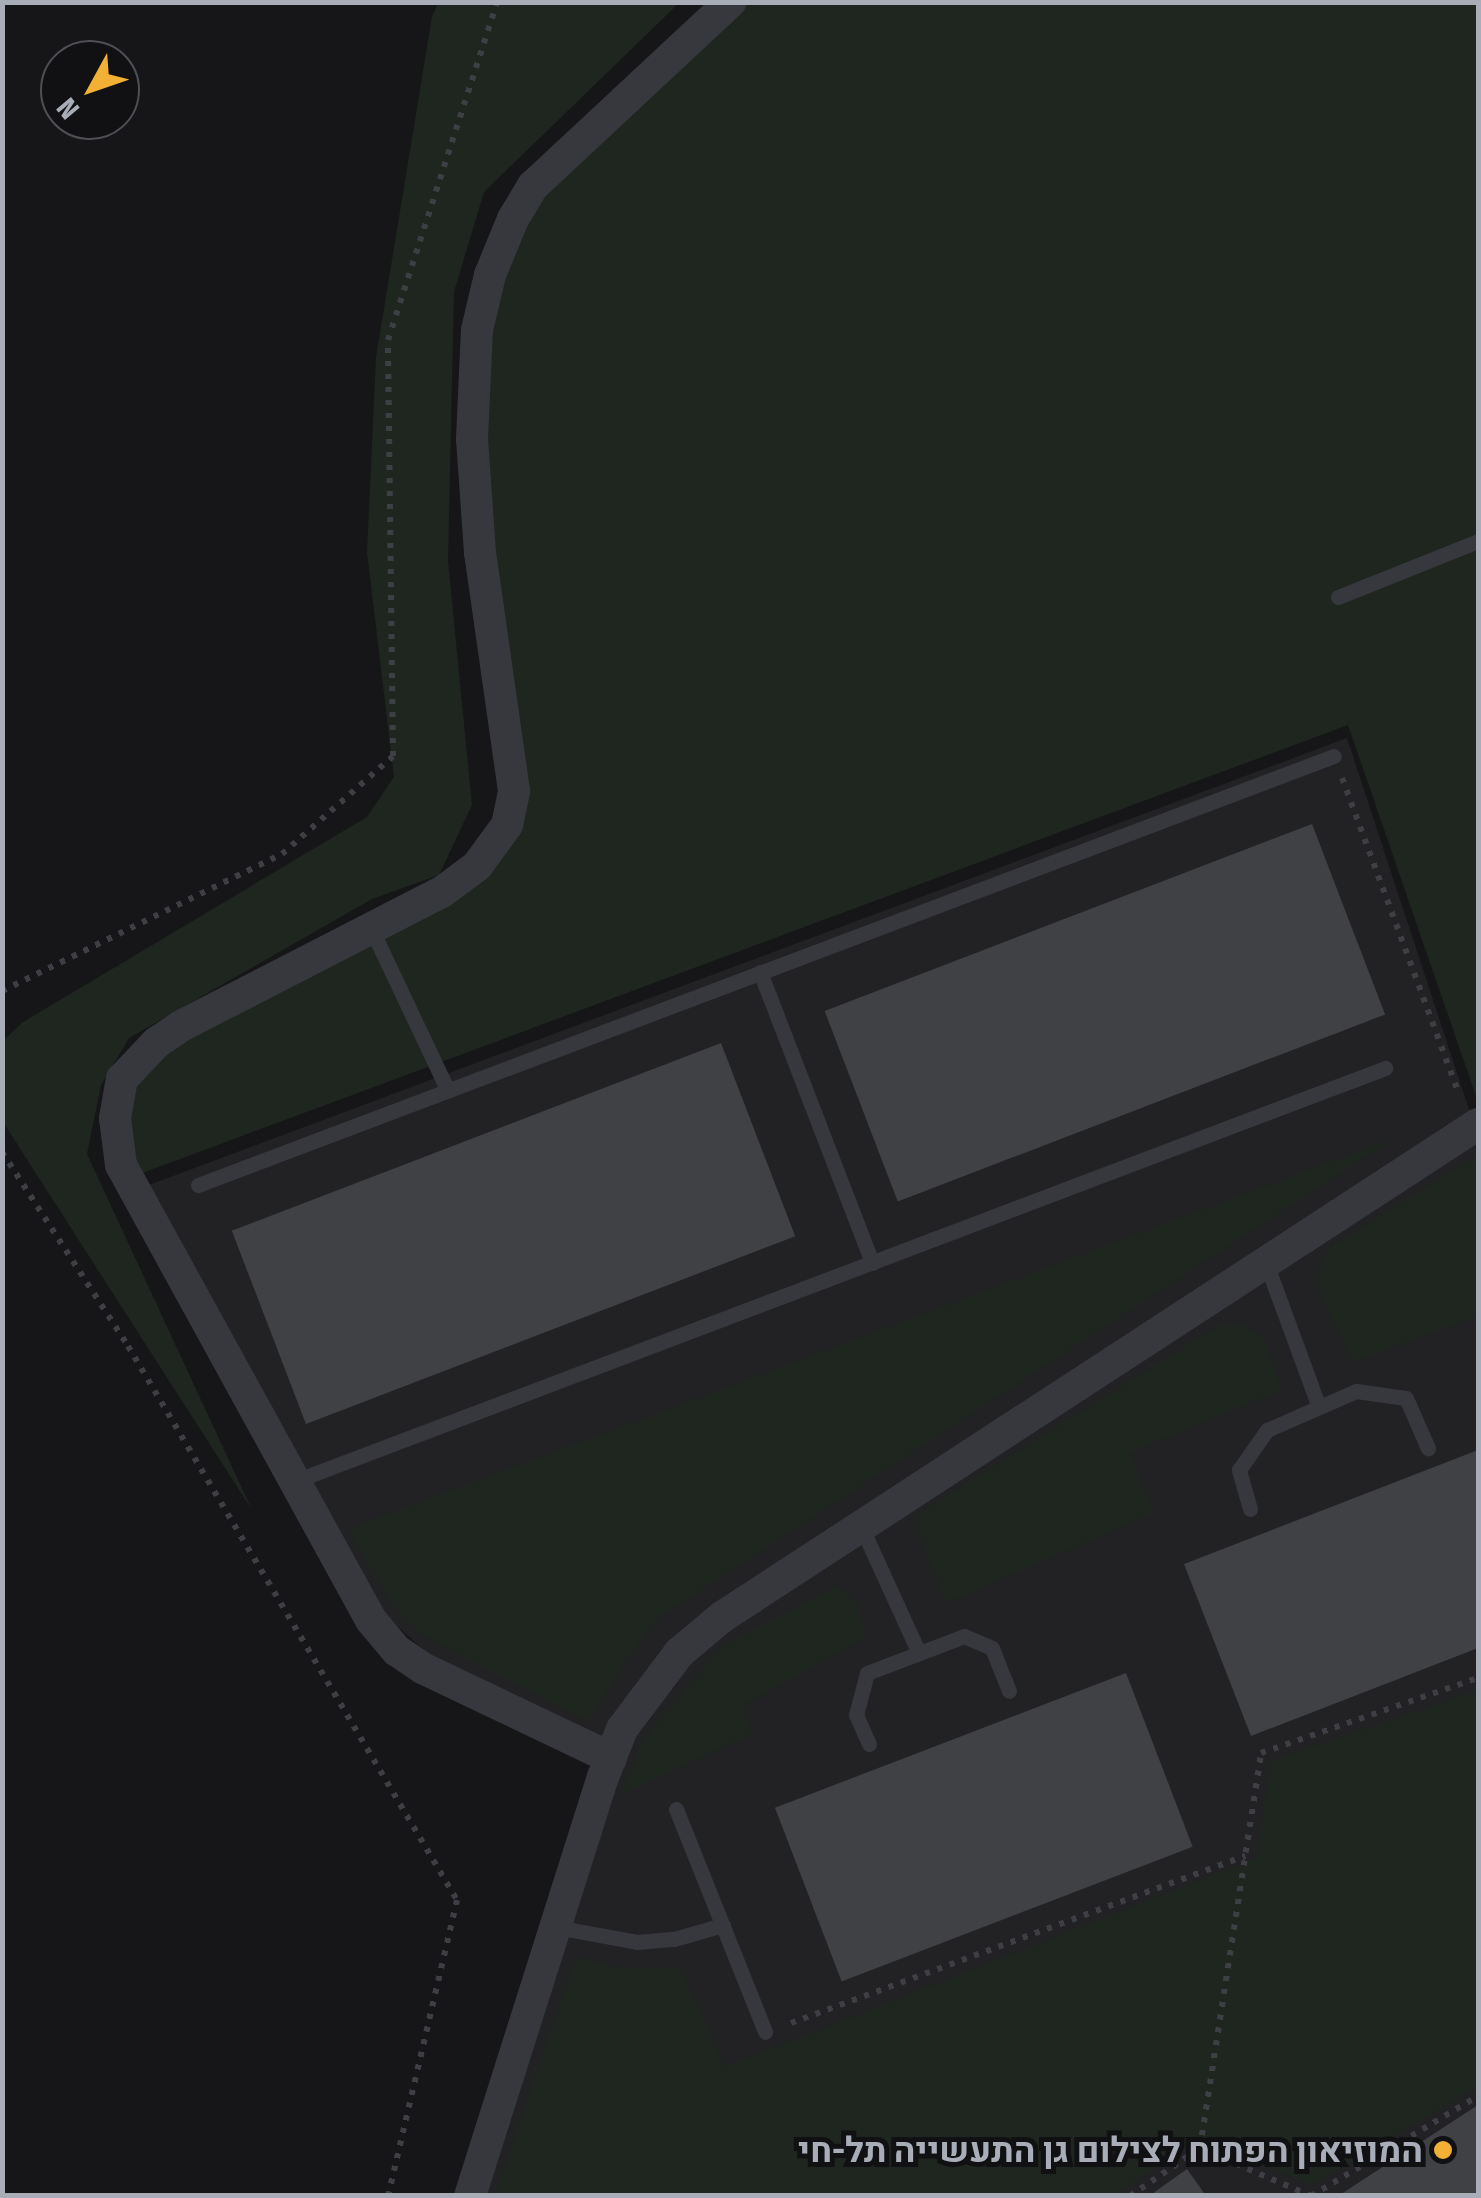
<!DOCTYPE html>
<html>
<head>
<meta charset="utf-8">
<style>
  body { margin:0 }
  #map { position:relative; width:1481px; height:2198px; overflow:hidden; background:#161618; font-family:"Fira Sans Condensed",Heebo,sans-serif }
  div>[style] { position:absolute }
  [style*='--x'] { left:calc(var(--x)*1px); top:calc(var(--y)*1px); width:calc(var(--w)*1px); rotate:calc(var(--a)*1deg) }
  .built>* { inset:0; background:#222225 }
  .green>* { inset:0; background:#1e261f }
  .building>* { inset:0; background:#404145; transform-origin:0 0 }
  .path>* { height:6px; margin-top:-3px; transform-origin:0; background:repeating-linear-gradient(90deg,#3d3f44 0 5px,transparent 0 13px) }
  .lane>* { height:15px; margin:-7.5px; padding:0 7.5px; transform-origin:7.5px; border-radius:7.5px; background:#37383d }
  .street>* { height:32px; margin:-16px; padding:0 16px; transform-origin:16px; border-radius:16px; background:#37383d }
  .dots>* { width:28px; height:28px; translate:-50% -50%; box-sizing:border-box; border:5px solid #111113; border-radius:50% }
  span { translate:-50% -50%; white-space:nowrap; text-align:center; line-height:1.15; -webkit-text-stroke:10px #111113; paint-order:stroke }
  .poi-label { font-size:35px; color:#a8adb8; font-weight:700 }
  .right { translate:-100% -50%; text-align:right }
  .frame { position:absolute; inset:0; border:5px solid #a8adb8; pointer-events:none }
  .north { position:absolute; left:40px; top:40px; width:100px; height:100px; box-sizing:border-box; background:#111113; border:2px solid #4d4f55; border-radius:50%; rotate:230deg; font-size:28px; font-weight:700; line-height:40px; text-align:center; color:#a8adb8 }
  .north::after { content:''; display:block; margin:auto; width:35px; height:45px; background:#f2b134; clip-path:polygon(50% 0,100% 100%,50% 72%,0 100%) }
</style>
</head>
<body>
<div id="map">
  <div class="built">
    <i style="clip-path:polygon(1347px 738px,1478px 1137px,1478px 2195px,486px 2195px,618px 1782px,440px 1665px,372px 1603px,149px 1185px)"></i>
  </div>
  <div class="green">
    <i style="clip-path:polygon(438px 3px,679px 3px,484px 192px,454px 292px,448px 561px,472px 805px,439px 875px,372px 899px,129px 1038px,101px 1085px,87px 1154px,252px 1510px,3px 1122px,5px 1039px,23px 1022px,367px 817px,394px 777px,367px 552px,376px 357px,432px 17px)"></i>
    <i style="clip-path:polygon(749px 3px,1478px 3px,1478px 1102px,1348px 725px,137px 1175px,127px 1118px,134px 1085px,164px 1053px,486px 875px,512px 709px,484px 439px,489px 332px,502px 278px,543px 194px)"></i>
    <i style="clip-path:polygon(1394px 1138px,660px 1617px,630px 1654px,588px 1722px,422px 1635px,392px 1604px,348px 1529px)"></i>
    <i style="clip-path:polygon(1478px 1155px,1478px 1316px,1353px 1362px,1321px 1296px,1317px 1276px,1329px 1248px)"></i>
    <i style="clip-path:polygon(1221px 1324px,1244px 1324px,1265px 1339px,1281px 1390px,1129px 1453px,1154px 1513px,946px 1603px,919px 1534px,918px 1514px)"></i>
    <i style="clip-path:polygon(838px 1585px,856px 1602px,866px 1638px,742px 1706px,753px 1733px,621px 1795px,643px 1740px,721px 1647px)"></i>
    <i style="clip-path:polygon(1478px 1690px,1478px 2086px,1311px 2185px,1199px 2138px,1115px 2195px,495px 2195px,576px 1957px,621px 1968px,680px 1967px,725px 2067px,1256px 1858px,1272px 1761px)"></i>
  </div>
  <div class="building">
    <i style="left:1312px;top:824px;width:204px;height:522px;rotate:69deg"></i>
    <i style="left:721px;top:1043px;width:207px;height:524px;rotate:69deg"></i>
    <i style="clip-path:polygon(1478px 1450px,1478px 1648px,1251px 1736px,1184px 1564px)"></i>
    <i style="left:1126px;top:1673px;width:186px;height:376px;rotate:69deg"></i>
    <i style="clip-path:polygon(1478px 2105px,1478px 2196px,1338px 2196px)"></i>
    <i style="clip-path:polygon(1187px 2169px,1206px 2196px,1149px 2196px)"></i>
  </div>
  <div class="path">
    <i style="--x:1342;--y:778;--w:338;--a:69.7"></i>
    <i style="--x:2;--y:991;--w:312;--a:-26.1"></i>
    <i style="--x:282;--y:854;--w:148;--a:-41.4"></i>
    <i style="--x:393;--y:756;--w:416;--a:-90.7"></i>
    <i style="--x:388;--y:340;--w:355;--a:-72.1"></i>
    <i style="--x:2;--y:1152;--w:231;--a:57"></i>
    <i style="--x:128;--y:1346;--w:644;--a:59.3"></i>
    <i style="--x:457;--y:1900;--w:304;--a:103.1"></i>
    <i style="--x:791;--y:2023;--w:484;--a:-20.2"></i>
    <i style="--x:1200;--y:2148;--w:400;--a:-81.2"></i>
    <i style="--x:1261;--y:1753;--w:230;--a:-19.1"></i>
    <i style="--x:1130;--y:2196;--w:85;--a:-34.4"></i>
    <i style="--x:1200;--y:2148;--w:121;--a:23.4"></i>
    <i style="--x:1311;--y:2196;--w:195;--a:-30.9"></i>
  </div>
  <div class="lane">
    <i style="--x:1338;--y:597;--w:151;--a:-21.8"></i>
    <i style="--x:371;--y:928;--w:180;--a:64.7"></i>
    <i style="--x:760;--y:972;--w:312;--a:68.9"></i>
    <i style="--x:198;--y:1185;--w:1214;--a:-20.69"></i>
    <i style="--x:1266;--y:1263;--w:153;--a:69.8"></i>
    <i style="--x:295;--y:1481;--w:1166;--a:-20.75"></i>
    <i style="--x:1250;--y:1509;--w:41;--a:-105.8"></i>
    <i style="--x:1239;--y:1470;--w:49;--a:-55"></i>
    <i style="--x:1267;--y:1430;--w:97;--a:-23.7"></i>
    <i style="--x:1356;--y:1391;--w:50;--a:8"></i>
    <i style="--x:1406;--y:1398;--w:55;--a:66.3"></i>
    <i style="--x:861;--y:1526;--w:140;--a:65.5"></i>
    <i style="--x:869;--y:1744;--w:32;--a:-114"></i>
    <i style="--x:856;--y:1715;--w:43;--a:-75.3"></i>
    <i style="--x:867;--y:1673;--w:104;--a:-20.9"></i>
    <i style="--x:964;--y:1636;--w:30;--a:23"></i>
    <i style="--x:992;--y:1648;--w:46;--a:68.4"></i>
    <i style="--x:676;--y:1809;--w:240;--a:68.2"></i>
    <i style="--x:556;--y:1927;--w:82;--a:10.5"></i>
    <i style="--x:637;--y:1942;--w:37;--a:-5"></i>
    <i style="--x:674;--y:1939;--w:51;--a:-15.9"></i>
  </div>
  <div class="street">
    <i style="--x:611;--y:1758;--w:207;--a:-154.5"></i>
    <i style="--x:424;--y:1669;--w:32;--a:-146"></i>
    <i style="--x:397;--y:1651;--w:40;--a:-130"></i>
    <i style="--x:371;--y:1620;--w:519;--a:-118.79"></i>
    <i style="--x:121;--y:1165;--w:47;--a:-97.3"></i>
    <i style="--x:115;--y:1118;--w:40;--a:-80"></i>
    <i style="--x:122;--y:1079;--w:50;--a:-46.6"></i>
    <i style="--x:156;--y:1043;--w:30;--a:-34"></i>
    <i style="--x:181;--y:1026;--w:293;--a:-27.2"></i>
    <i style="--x:442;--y:892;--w:44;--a:-36.6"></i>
    <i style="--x:477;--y:866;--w:51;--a:-53.8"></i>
    <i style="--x:507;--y:825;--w:35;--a:-78"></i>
    <i style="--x:514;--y:791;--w:240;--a:-98.1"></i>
    <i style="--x:480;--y:553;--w:114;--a:-94"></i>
    <i style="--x:472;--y:439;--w:109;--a:-87.4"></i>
    <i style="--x:477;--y:330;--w:57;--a:-76.7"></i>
    <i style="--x:490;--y:275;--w:61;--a:-67.7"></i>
    <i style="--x:513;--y:219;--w:39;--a:-59"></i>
    <i style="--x:533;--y:186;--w:270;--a:-43"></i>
    <i style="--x:470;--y:2196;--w:440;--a:-72.4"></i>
    <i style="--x:603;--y:1777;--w:52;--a:-68.4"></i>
    <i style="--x:622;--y:1729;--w:95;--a:-53.1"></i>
    <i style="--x:679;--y:1653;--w:56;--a:-39.9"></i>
    <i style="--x:722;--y:1617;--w:903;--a:-33.11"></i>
  </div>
  <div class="dots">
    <i style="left:1443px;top:2150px;background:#f2b134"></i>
  </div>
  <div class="poi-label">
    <span class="right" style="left:1423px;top:2150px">המוזיאון הפתוח לצילום גן התעשייה תל-חי</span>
  </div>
  <div class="frame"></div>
  <div class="north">N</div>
</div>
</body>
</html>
